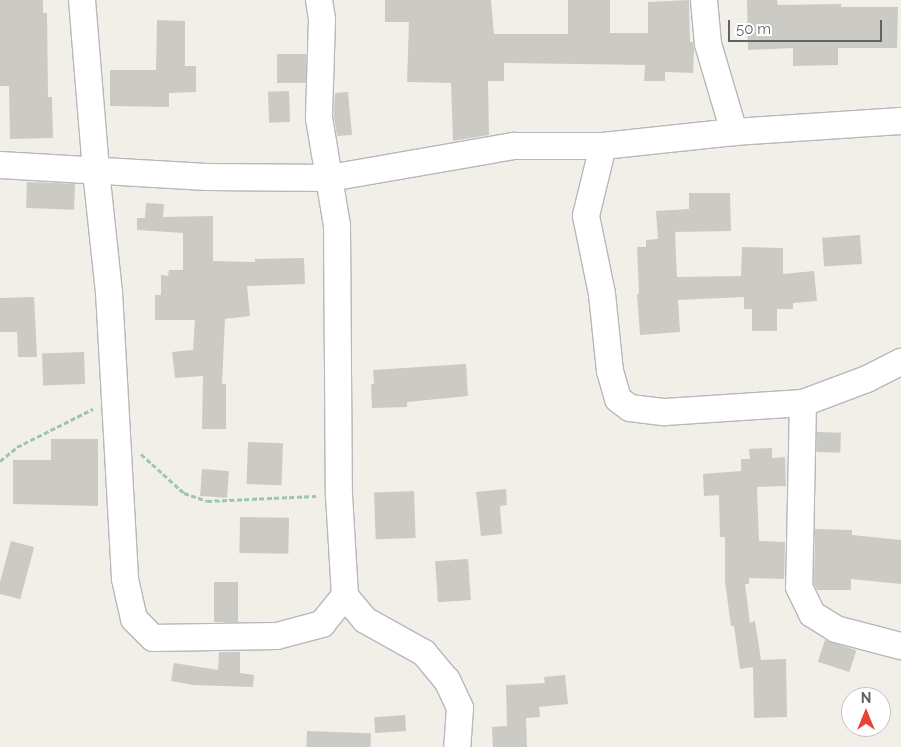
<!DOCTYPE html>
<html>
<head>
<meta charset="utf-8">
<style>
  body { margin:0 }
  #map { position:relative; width:901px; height:747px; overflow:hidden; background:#f1efe8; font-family:Raleway,sans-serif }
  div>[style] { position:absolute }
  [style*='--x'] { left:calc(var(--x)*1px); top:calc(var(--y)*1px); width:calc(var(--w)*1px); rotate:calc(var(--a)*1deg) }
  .building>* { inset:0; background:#cccac5; transform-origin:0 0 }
  .path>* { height:3px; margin-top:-1.5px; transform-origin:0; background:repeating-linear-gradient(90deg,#9cc7a9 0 5px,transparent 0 7.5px) }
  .roads { filter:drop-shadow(1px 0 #b5b8bc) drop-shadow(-1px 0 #b5b8bc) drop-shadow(0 1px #b5b8bc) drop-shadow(0 -1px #b5b8bc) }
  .minor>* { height:26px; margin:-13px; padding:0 13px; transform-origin:13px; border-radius:13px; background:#fff }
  span { translate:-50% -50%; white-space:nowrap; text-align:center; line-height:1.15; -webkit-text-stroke:4.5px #fff; paint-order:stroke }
  .north { position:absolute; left:841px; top:687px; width:50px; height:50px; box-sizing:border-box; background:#fff; border:1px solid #bfc1c3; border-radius:50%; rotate:0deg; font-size:14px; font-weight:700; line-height:20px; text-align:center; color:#5f6368 }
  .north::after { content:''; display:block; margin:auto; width:18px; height:22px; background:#ea4335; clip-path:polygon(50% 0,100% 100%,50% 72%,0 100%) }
  .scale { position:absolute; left:728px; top:20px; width:154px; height:22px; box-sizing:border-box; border:2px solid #5f6368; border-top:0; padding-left:6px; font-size:15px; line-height:18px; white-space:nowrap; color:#5f6368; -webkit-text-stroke:4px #fff; paint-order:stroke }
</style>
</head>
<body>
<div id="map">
  <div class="building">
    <i style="clip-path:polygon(0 0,43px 0,43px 13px,47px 13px,48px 97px,52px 97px,53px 138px,10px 139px,9px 86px,0 86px)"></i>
    <i style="clip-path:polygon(385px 0,491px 0,494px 34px,568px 34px,568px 0,610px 0,610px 33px,648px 33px,648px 2px,689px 0,690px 42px,693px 42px,694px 49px,693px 73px,665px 72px,665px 81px,644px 81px,645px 65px,504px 63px,504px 81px,488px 81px,489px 135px,453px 141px,451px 83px,407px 82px,409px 22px,385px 22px)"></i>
    <i style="clip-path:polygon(747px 0,777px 0,778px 5px,841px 4px,841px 7px,898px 7px,897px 48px,838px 48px,838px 65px,793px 66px,793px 48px,748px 50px)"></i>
    <i style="clip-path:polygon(157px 20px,185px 21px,185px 66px,196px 66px,196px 92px,169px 93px,169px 107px,110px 106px,110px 70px,156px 70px)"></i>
    <i style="left:277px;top:54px;width:29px;height:29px"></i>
    <i style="left:289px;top:91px;width:31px;height:21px;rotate:88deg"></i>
    <i style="clip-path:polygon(348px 92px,352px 135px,337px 136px,334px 117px,335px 93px)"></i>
    <i style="left:27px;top:182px;width:48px;height:26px;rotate:2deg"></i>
    <i style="clip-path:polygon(689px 193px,730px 193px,731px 231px,675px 232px,677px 277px,741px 276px,742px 247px,783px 248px,783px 274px,814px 271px,817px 301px,793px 303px,793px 309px,777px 309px,777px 331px,752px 331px,752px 309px,744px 309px,744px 297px,678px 300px,680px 332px,640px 335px,637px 294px,639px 294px,637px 247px,646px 247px,646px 240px,658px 239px,656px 211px,689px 209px)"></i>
    <i style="clip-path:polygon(146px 203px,164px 204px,163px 217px,213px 216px,213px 261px,255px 262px,255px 259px,304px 258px,305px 284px,247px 286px,250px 316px,225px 319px,222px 384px,226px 384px,226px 429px,202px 429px,203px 376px,175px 378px,172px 352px,193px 350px,195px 320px,155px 320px,155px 295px,161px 295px,161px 275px,168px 276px,169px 270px,183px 270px,183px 233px,137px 230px,137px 218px,145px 218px)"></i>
    <i style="left:860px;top:235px;width:29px;height:38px;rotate:86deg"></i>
    <i style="clip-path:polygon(34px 297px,37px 357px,18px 357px,17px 332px,0 332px,0 298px)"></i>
    <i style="left:84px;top:352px;width:32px;height:42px;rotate:88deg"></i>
    <i style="clip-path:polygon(466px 364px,468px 396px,407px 402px,407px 407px,372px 408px,371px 384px,374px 384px,373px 370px)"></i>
    <i style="left:817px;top:432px;width:24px;height:20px;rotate:2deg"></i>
    <i style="clip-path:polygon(51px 439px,98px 439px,98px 506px,13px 504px,13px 460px,51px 460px)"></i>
    <i style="left:248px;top:442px;width:35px;height:42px;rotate:2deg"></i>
    <i style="clip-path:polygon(772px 448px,772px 458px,785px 457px,786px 486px,757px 487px,759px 541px,785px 542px,784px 579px,749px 578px,749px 584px,745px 584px,750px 623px,755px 621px,761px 660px,786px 659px,787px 717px,754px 718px,753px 667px,740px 669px,734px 626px,731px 626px,725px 582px,725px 537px,720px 537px,719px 495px,704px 496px,703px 474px,741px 471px,741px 459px,750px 459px,749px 449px)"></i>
    <i style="left:202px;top:469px;width:27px;height:27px;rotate:4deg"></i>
    <i style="clip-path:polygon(506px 489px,507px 505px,500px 506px,502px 534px,481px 536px,476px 492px)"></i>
    <i style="left:414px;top:491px;width:47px;height:40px;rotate:88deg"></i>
    <i style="left:240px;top:517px;width:49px;height:36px;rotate:1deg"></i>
    <i style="clip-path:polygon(815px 529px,852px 530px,852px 535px,901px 540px,901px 584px,851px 579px,851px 590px,817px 590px,814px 584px)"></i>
    <i style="left:11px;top:541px;width:24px;height:54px;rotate:15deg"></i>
    <i style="left:468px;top:559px;width:41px;height:33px;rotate:86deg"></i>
    <i style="left:214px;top:582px;width:24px;height:40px"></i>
    <i style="left:825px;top:640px;width:33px;height:23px;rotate:18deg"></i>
    <i style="clip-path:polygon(219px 652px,240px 652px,240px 673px,254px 675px,253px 687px,193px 685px,171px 681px,174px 663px,218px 670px)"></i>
    <i style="clip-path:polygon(565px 675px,568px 704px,539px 707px,540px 717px,526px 718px,527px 747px,493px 747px,492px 727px,507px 726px,506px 685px,545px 683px,544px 677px)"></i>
    <i style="left:405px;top:715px;width:16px;height:31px;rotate:86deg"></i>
    <i style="left:307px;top:731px;width:64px;height:16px;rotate:2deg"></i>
  </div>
  <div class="path">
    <i style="--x:141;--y:454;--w:58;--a:42.2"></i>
    <i style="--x:184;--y:493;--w:24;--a:19"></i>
    <i style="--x:207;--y:501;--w:109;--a:-2.6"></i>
    <i style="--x:0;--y:461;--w:22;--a:-39"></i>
    <i style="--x:17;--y:447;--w:85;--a:-26.6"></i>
  </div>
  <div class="roads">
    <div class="minor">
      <i style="--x:82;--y:0;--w:172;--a:85.3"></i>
      <i style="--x:96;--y:171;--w:122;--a:83.9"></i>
      <i style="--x:109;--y:292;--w:287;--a:86.8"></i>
      <i style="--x:125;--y:579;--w:41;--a:77.3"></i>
      <i style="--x:134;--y:619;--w:27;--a:45"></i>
      <i style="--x:153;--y:638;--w:124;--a:-0.9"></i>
      <i style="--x:277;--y:636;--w:47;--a:-14.9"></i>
      <i style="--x:322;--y:624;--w:36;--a:-51"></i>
      <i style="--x:319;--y:0;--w:20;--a:81"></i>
      <i style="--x:322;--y:20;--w:98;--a:91.8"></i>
      <i style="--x:319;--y:118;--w:109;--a:80.5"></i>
      <i style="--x:337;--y:226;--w:269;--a:89.6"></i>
      <i style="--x:339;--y:495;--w:101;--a:86.6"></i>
      <i style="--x:345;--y:596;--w:31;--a:50"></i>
      <i style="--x:365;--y:620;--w:68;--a:29.2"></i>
      <i style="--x:424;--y:653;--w:35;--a:50"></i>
      <i style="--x:447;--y:680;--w:31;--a:65"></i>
      <i style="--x:460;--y:708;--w:39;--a:94"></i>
      <i style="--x:704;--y:0;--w:44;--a:84.8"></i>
      <i style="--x:708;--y:44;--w:92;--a:73.5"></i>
      <i style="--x:603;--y:146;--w:72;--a:103.7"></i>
      <i style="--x:586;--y:216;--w:80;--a:78.4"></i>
      <i style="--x:602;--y:294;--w:77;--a:84.1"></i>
      <i style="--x:610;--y:371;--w:29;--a:74"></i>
      <i style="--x:618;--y:399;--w:15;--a:37"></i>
      <i style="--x:630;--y:408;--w:35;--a:7"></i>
      <i style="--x:665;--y:412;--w:138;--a:-3.7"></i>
      <i style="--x:803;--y:403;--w:68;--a:-20.6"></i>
      <i style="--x:867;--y:379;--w:38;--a:-27"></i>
      <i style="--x:0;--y:165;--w:207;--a:3.3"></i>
      <i style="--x:207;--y:177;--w:123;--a:0.5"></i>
      <i style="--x:330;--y:178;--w:187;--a:-9.9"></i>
      <i style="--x:514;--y:146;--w:89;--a:0"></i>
      <i style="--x:603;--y:146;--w:132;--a:-6.1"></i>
      <i style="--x:734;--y:132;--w:167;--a:-3.8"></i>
      <i style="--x:803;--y:403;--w:184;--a:91.2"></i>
      <i style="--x:799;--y:587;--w:30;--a:64"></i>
      <i style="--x:812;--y:614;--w:28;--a:32"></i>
      <i style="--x:836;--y:629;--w:67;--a:14.7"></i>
    </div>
  </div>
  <div class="north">N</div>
  <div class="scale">50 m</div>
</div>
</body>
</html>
